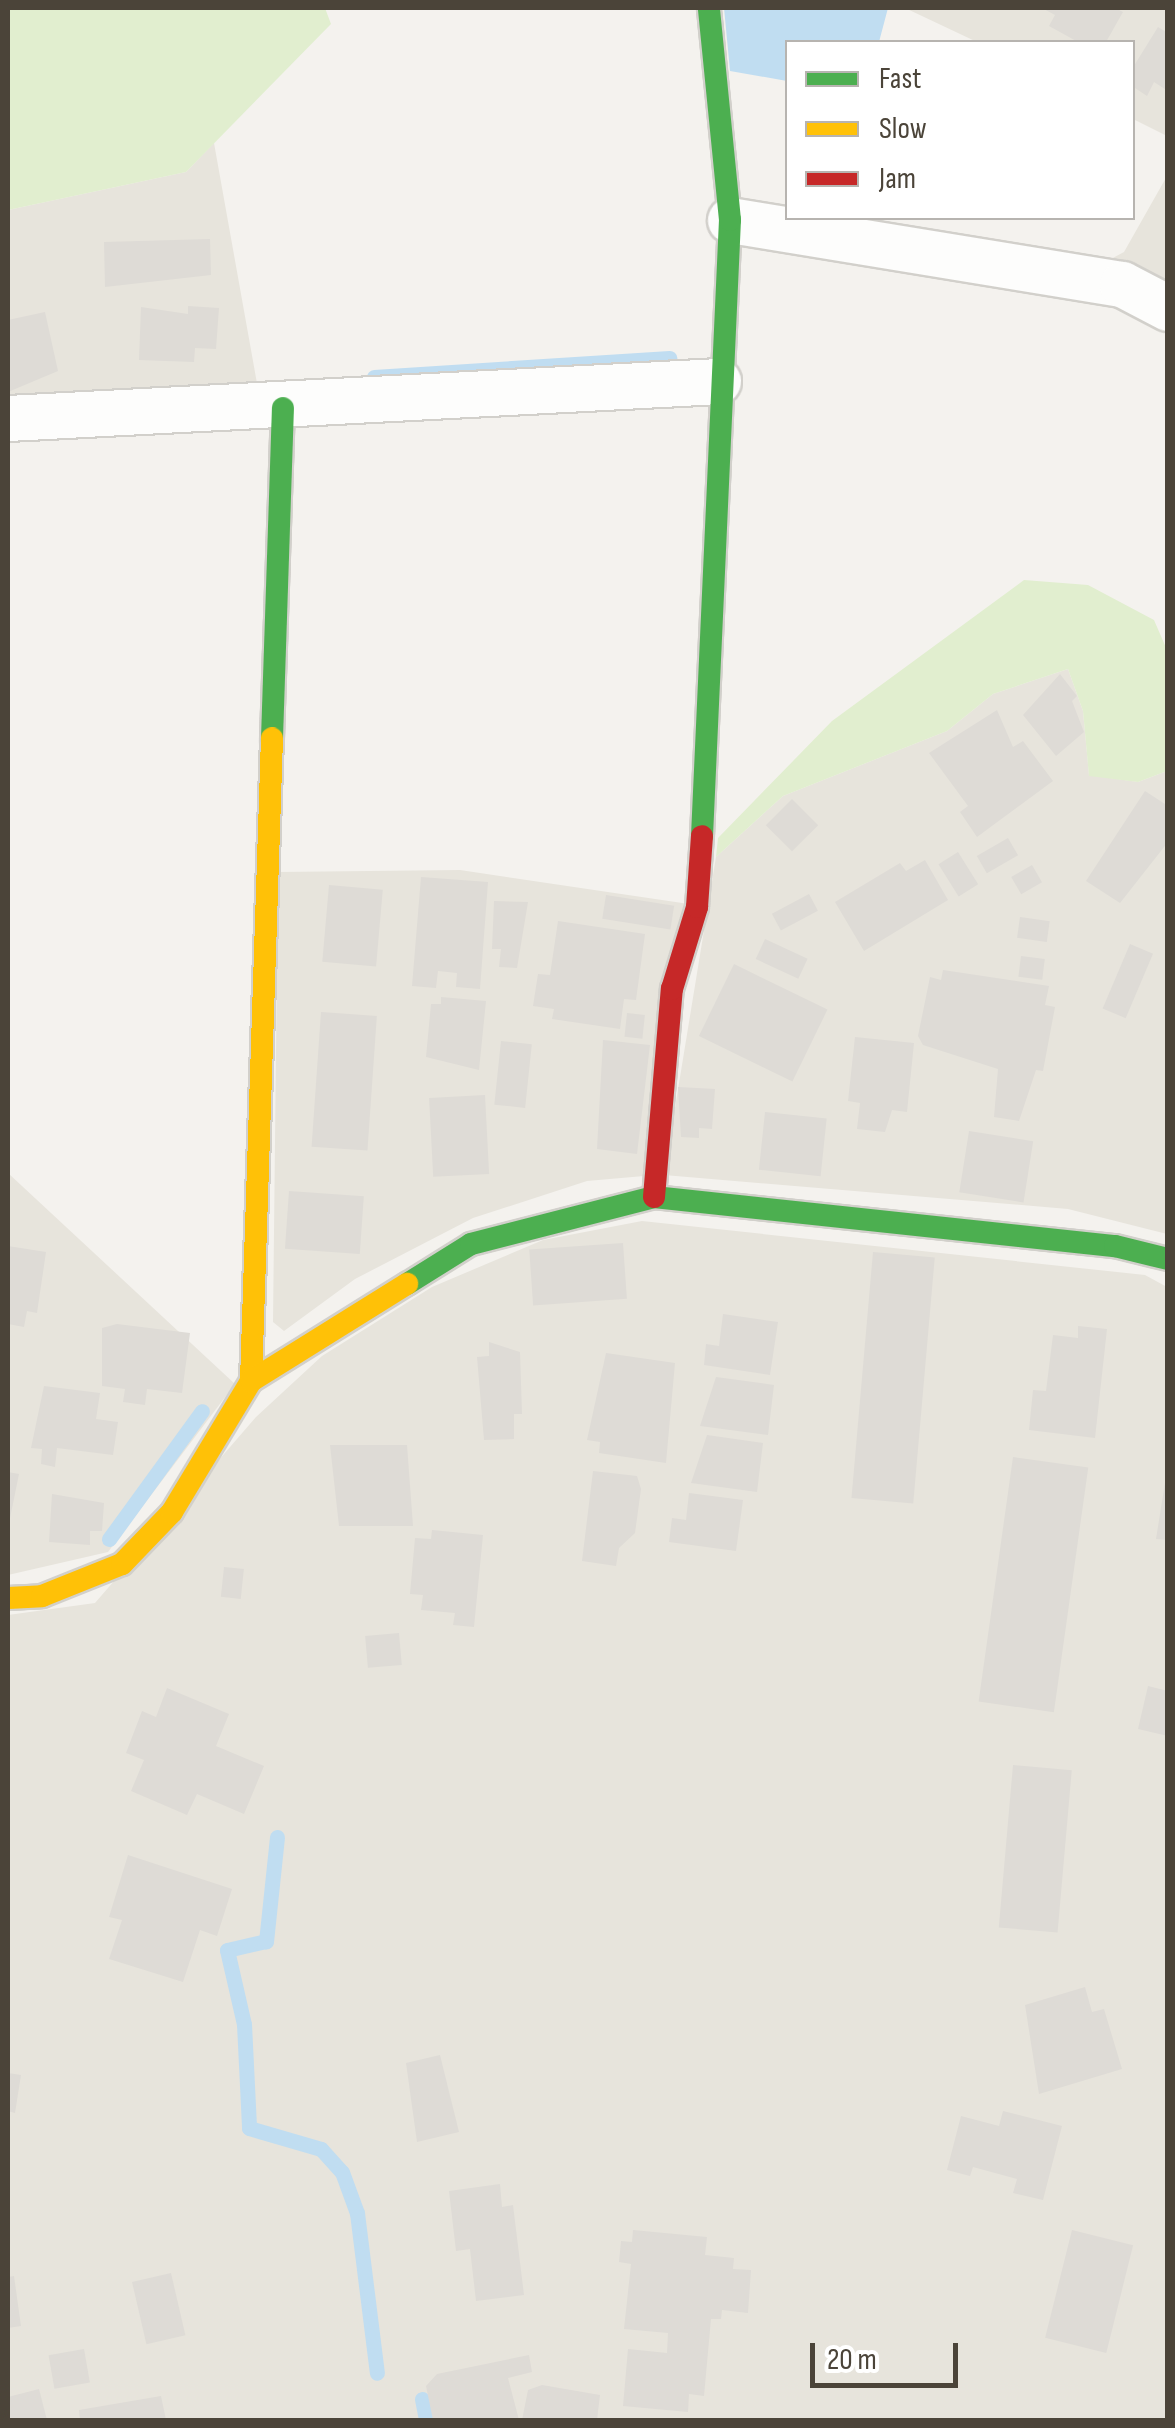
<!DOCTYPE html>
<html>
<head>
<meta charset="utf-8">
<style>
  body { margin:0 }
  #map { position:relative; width:1175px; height:2428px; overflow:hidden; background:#f4f2ee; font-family:"Sofia Sans Condensed",sans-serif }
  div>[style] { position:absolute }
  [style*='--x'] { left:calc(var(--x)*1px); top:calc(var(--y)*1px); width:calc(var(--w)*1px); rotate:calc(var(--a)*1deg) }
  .residential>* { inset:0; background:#e7e4dc }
  .green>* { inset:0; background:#e1eecf }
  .water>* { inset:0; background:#c0ddf1 }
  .stream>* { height:15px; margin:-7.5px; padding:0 7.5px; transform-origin:7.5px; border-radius:7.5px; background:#c0ddf1 }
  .building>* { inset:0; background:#dedbd6; transform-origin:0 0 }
  .roads { filter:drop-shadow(2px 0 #d2d0cb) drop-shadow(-2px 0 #d2d0cb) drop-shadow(0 2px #d2d0cb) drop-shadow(0 -2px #d2d0cb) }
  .street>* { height:45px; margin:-22.5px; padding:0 22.5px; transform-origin:22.5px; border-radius:22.5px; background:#fdfdfc }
  .fast>* { height:22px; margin:-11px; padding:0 11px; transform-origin:11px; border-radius:11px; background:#4caf50 }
  .slow>* { height:22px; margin:-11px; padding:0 11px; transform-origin:11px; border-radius:11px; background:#ffc107 }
  .jam>* { height:22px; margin:-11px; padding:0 11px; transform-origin:11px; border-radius:11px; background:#c62828 }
  span { translate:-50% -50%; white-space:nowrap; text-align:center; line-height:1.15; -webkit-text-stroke:10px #fff; paint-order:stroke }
  .frame { position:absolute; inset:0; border:10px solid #4b4439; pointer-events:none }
  .legend { position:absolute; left:785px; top:40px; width:350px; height:180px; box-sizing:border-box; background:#fff; border:2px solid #b7b4b0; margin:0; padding:12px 18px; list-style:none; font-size:30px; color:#4b4439 }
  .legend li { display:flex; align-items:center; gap:20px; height:50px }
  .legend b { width:50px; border:2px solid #b7b4b0 }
  .scale { position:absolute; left:810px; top:2343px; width:148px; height:45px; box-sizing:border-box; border:5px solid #4b4439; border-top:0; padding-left:12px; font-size:30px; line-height:35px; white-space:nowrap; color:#4b4439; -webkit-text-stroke:8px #fff; paint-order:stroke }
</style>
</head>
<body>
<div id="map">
  <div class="residential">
    <i style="clip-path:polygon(905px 8px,1167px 8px,1167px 136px,1133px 119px,1132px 42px,977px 42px)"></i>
    <i style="clip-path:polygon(214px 143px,258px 389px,8px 406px,8px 210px,186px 172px)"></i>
    <i style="clip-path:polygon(1167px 176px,1167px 299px,1094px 268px,1124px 252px)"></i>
    <i style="clip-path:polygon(1068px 669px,1083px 711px,1089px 775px,1138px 782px,1167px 771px,1167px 1234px,1068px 1209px,664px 1175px,716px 857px,783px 796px,947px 731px,993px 694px)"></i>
    <i style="clip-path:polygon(460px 870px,689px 904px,644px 1176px,587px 1181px,473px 1218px,355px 1279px,284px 1331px,273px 1322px,278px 872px)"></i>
    <i style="clip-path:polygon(8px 1173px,235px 1384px,108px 1552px,8px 1575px)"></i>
    <i style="clip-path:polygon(642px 1221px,1145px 1275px,1167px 1287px,1167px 2420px,8px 2420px,8px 1615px,95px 1603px,256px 1417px,322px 1356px,432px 1287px,543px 1240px)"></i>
  </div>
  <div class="green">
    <i style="clip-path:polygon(8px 8px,325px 8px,331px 24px,186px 172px,8px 210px)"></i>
    <i style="clip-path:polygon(1024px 580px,1088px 585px,1154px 620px,1167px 650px,1167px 771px,1138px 782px,1089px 776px,1083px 711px,1068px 669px,993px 694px,947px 731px,783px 796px,716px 857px,718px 838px,832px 721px)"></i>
  </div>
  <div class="water">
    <i style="clip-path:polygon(724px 8px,888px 8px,879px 42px,788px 42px,787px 81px,730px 71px)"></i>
  </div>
  <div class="stream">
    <i style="--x:374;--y:377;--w:296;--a:-3.7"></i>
    <i style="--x:109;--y:1539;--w:158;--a:-54"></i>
    <i style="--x:277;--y:1837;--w:105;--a:96"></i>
    <i style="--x:266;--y:1941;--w:40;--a:167"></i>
    <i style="--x:227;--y:1950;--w:76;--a:77.1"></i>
    <i style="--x:244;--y:2024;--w:104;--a:87.2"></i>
    <i style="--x:249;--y:2128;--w:75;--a:16.3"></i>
    <i style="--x:321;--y:2149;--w:31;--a:48"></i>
    <i style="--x:342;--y:2172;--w:44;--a:69.9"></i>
    <i style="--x:357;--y:2213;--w:161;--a:82.9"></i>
    <i style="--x:422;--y:2399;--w:21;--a:79"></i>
  </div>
  <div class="building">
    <i style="clip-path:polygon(1042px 8px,1115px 8px,1123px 12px,1106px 42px,1078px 42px,1049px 26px,1055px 15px)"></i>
    <i style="clip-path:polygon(1158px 27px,1168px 33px,1168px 91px,1154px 82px,1147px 96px,1132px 86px,1132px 69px)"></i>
    <i style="clip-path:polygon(210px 239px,211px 275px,105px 287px,104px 242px)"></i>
    <i style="clip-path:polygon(188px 306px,219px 308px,216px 349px,195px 348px,194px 362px,139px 360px,141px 307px,188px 314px)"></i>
    <i style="clip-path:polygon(45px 312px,58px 371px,8px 392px,8px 320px)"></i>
    <i style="clip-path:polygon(1060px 674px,1077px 696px,1072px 701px,1084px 732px,1056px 756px,1023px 715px)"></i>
    <i style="clip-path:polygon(997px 710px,1013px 747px,1023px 741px,1053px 781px,977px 837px,960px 812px,968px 806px,929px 753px)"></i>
    <i style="clip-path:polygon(1145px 791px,1168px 806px,1168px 842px,1120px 903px,1086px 881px)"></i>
    <i style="left:792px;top:799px;width:37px;height:37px;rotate:45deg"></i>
    <i style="left:1008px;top:838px;width:20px;height:36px;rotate:60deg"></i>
    <i style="left:958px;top:852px;width:38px;height:23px;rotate:58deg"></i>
    <i style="clip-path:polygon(925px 860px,948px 900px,864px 951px,835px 902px,900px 863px,906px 871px)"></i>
    <i style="left:1032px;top:865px;width:20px;height:24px;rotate:60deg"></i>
    <i style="clip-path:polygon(421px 877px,488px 882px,480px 989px,456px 987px,457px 973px,438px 971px,436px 988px,412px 986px)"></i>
    <i style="left:329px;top:885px;width:54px;height:77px;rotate:5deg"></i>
    <i style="left:809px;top:894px;width:19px;height:42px;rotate:62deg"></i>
    <i style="left:606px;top:895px;width:69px;height:24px;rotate:9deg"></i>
    <i style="clip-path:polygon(494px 901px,528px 902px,517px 968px,499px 967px,501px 949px,492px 949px)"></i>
    <i style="left:1020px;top:917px;width:30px;height:21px;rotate:8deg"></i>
    <i style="clip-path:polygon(558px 921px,645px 934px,636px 1000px,624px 999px,620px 1029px,552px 1019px,554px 1009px,533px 1006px,538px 974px,550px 975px)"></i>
    <i style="left:765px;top:939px;width:47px;height:22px;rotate:25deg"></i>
    <i style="left:1130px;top:944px;width:25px;height:70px;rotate:23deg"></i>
    <i style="left:1021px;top:956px;width:24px;height:21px;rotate:7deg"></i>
    <i style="left:734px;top:964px;width:104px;height:80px;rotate:26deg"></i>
    <i style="clip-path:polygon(943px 970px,1049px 986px,1045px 1005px,1055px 1007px,1043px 1071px,1036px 1070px,1019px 1121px,994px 1117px,998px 1069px,923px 1045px,918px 1036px,930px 977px,941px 980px)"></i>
    <i style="clip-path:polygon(441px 997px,486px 1001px,479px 1070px,426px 1057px,431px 1004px,441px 1004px)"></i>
    <i style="left:321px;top:1012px;width:56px;height:135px;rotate:4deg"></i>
    <i style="left:627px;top:1013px;width:18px;height:24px;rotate:6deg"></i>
    <i style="clip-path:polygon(855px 1037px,914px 1043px,907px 1112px,892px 1110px,885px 1132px,857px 1129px,860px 1103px,848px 1101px)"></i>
    <i style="clip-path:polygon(603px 1040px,650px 1045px,637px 1154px,597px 1149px)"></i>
    <i style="left:501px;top:1041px;width:31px;height:64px;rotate:6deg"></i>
    <i style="clip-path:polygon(678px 1087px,715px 1089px,712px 1129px,699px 1128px,699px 1138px,681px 1137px)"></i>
    <i style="left:485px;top:1095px;width:79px;height:56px;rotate:87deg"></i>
    <i style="left:765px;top:1112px;width:62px;height:58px;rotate:6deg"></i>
    <i style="left:969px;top:1131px;width:65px;height:62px;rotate:9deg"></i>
    <i style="left:289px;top:1191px;width:75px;height:58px;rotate:4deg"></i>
    <i style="left:623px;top:1243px;width:56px;height:94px;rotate:86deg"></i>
    <i style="clip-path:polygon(8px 1246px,46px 1252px,37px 1313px,27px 1311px,24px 1327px,8px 1324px)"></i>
    <i style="left:873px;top:1252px;width:62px;height:247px;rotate:5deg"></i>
    <i style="clip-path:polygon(723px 1314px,778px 1322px,770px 1375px,704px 1365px,706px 1344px,719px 1346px)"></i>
    <i style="clip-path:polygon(117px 1324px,190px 1333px,182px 1393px,147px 1389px,145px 1405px,123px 1402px,125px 1389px,102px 1386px,102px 1328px)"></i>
    <i style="clip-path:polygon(1078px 1326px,1107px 1329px,1095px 1438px,1029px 1430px,1033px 1390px,1046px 1391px,1053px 1335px,1078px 1338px)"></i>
    <i style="clip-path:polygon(489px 1342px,520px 1352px,522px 1414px,514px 1414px,514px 1439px,484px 1440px,477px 1357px,489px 1356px)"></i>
    <i style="clip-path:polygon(606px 1353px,675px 1363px,666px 1463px,599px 1453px,600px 1442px,587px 1440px)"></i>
    <i style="clip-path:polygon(716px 1377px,774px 1385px,768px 1435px,700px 1426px)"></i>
    <i style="clip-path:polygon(44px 1386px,100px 1393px,96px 1419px,118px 1422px,113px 1455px,57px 1448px,55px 1467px,41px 1464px,42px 1449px,31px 1448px)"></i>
    <i style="clip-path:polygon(707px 1435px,763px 1443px,757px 1492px,691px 1483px)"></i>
    <i style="clip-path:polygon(330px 1445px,407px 1445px,413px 1526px,339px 1526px)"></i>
    <i style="left:1013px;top:1457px;width:76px;height:247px;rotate:8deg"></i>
    <i style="clip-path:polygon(1168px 1464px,1168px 1540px,1156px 1539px)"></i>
    <i style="clip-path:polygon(593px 1471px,637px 1476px,641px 1489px,635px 1533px,619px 1548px,616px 1566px,582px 1561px)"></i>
    <i style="clip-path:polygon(8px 1472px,19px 1474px,9px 1523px,8px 1523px)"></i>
    <i style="clip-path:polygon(689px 1493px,743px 1500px,736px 1551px,669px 1542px,672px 1518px,686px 1520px)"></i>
    <i style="clip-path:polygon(52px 1494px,104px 1503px,102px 1531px,90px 1531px,90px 1545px,49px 1542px)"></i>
    <i style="clip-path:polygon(432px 1530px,483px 1535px,474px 1627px,453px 1625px,455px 1613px,421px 1610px,423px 1595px,410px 1594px,415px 1538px,431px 1539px)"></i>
    <i style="left:224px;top:1567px;width:20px;height:30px;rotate:6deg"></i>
    <i style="left:399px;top:1633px;width:32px;height:34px;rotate:85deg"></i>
    <i style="clip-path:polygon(1148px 1686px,1168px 1691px,1168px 1736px,1138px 1729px)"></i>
    <i style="clip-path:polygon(167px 1688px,229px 1714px,216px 1746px,264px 1766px,244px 1814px,197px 1794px,187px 1815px,131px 1791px,144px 1760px,126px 1753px,142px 1711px,156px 1717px)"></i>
    <i style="left:1013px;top:1765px;width:59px;height:163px;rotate:5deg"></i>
    <i style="clip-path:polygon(128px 1855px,232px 1889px,217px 1936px,200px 1930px,183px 1982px,109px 1959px,122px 1920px,109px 1917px)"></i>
    <i style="clip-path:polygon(1085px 1987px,1092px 2012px,1104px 2009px,1122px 2069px,1039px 2094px,1025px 2005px)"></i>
    <i style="clip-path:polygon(440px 2055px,459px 2132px,417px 2142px,406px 2063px)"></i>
    <i style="clip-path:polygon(8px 2073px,21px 2075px,15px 2113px,8px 2111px)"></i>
    <i style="clip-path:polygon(1003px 2111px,1062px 2126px,1043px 2200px,1013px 2193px,1017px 2179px,973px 2167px,970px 2176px,947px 2170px,961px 2116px,999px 2126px)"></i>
    <i style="clip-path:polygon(500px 2184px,502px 2207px,513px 2205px,524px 2295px,476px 2301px,470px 2249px,456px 2251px,449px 2191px)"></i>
    <i style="clip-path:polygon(633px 2230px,707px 2237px,705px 2255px,734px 2258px,733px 2269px,751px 2270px,748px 2313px,722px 2310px,721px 2319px,711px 2319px,704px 2396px,689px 2394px,688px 2412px,623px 2406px,628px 2349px,667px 2353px,668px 2333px,624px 2329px,631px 2264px,619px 2262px,621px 2241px,632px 2242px)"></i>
    <i style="left:1072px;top:2230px;width:63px;height:111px;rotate:14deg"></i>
    <i style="left:171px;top:2273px;width:64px;height:40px;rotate:77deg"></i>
    <i style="clip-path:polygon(14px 2276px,21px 2326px,8px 2328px,8px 2277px)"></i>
    <i style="left:84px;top:2349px;width:34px;height:36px;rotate:80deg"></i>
    <i style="clip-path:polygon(529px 2355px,532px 2372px,508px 2378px,519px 2420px,433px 2420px,426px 2386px,437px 2374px)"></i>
    <i style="clip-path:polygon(542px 2385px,600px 2395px,597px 2420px,522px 2420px,528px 2390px)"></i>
    <i style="clip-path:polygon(39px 2389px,47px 2420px,9px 2420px,8px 2397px)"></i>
    <i style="clip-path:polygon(161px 2396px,166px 2420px,80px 2420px,79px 2410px)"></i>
  </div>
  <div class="roads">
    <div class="street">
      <i style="--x:730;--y:220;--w:397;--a:9.3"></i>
      <i style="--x:1122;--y:284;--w:52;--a:27.6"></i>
      <i style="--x:8;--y:418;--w:711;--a:-2.98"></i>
    </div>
    <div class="fast">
      <i style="--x:272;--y:738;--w:330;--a:-88.1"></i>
      <i style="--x:702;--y:836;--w:617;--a:-87.4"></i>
      <i style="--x:730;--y:220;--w:213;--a:-95.7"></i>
      <i style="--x:407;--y:1284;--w:75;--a:-32"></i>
      <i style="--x:471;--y:1244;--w:189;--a:-14.4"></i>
      <i style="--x:654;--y:1197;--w:464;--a:6.1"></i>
      <i style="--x:1115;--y:1246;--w:55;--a:13.8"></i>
    </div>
    <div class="slow">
      <i style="--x:251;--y:1381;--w:643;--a:-88.13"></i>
      <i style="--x:8;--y:1598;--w:34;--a:-3"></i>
      <i style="--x:42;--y:1596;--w:86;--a:-21.8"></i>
      <i style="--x:122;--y:1564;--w:72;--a:-46.1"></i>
      <i style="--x:172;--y:1512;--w:153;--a:-58.9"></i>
      <i style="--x:251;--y:1381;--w:184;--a:-31.9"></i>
    </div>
    <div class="jam">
      <i style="--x:654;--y:1197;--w:209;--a:-85.1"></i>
      <i style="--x:672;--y:989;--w:86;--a:-73"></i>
      <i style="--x:697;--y:907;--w:71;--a:-86"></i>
    </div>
  </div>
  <div class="frame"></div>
  <ul class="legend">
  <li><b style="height:12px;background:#4caf50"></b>Fast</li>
  <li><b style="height:12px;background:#ffc107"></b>Slow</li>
  <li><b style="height:12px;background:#c62828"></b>Jam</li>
  </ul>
  <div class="scale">20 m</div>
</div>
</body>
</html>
